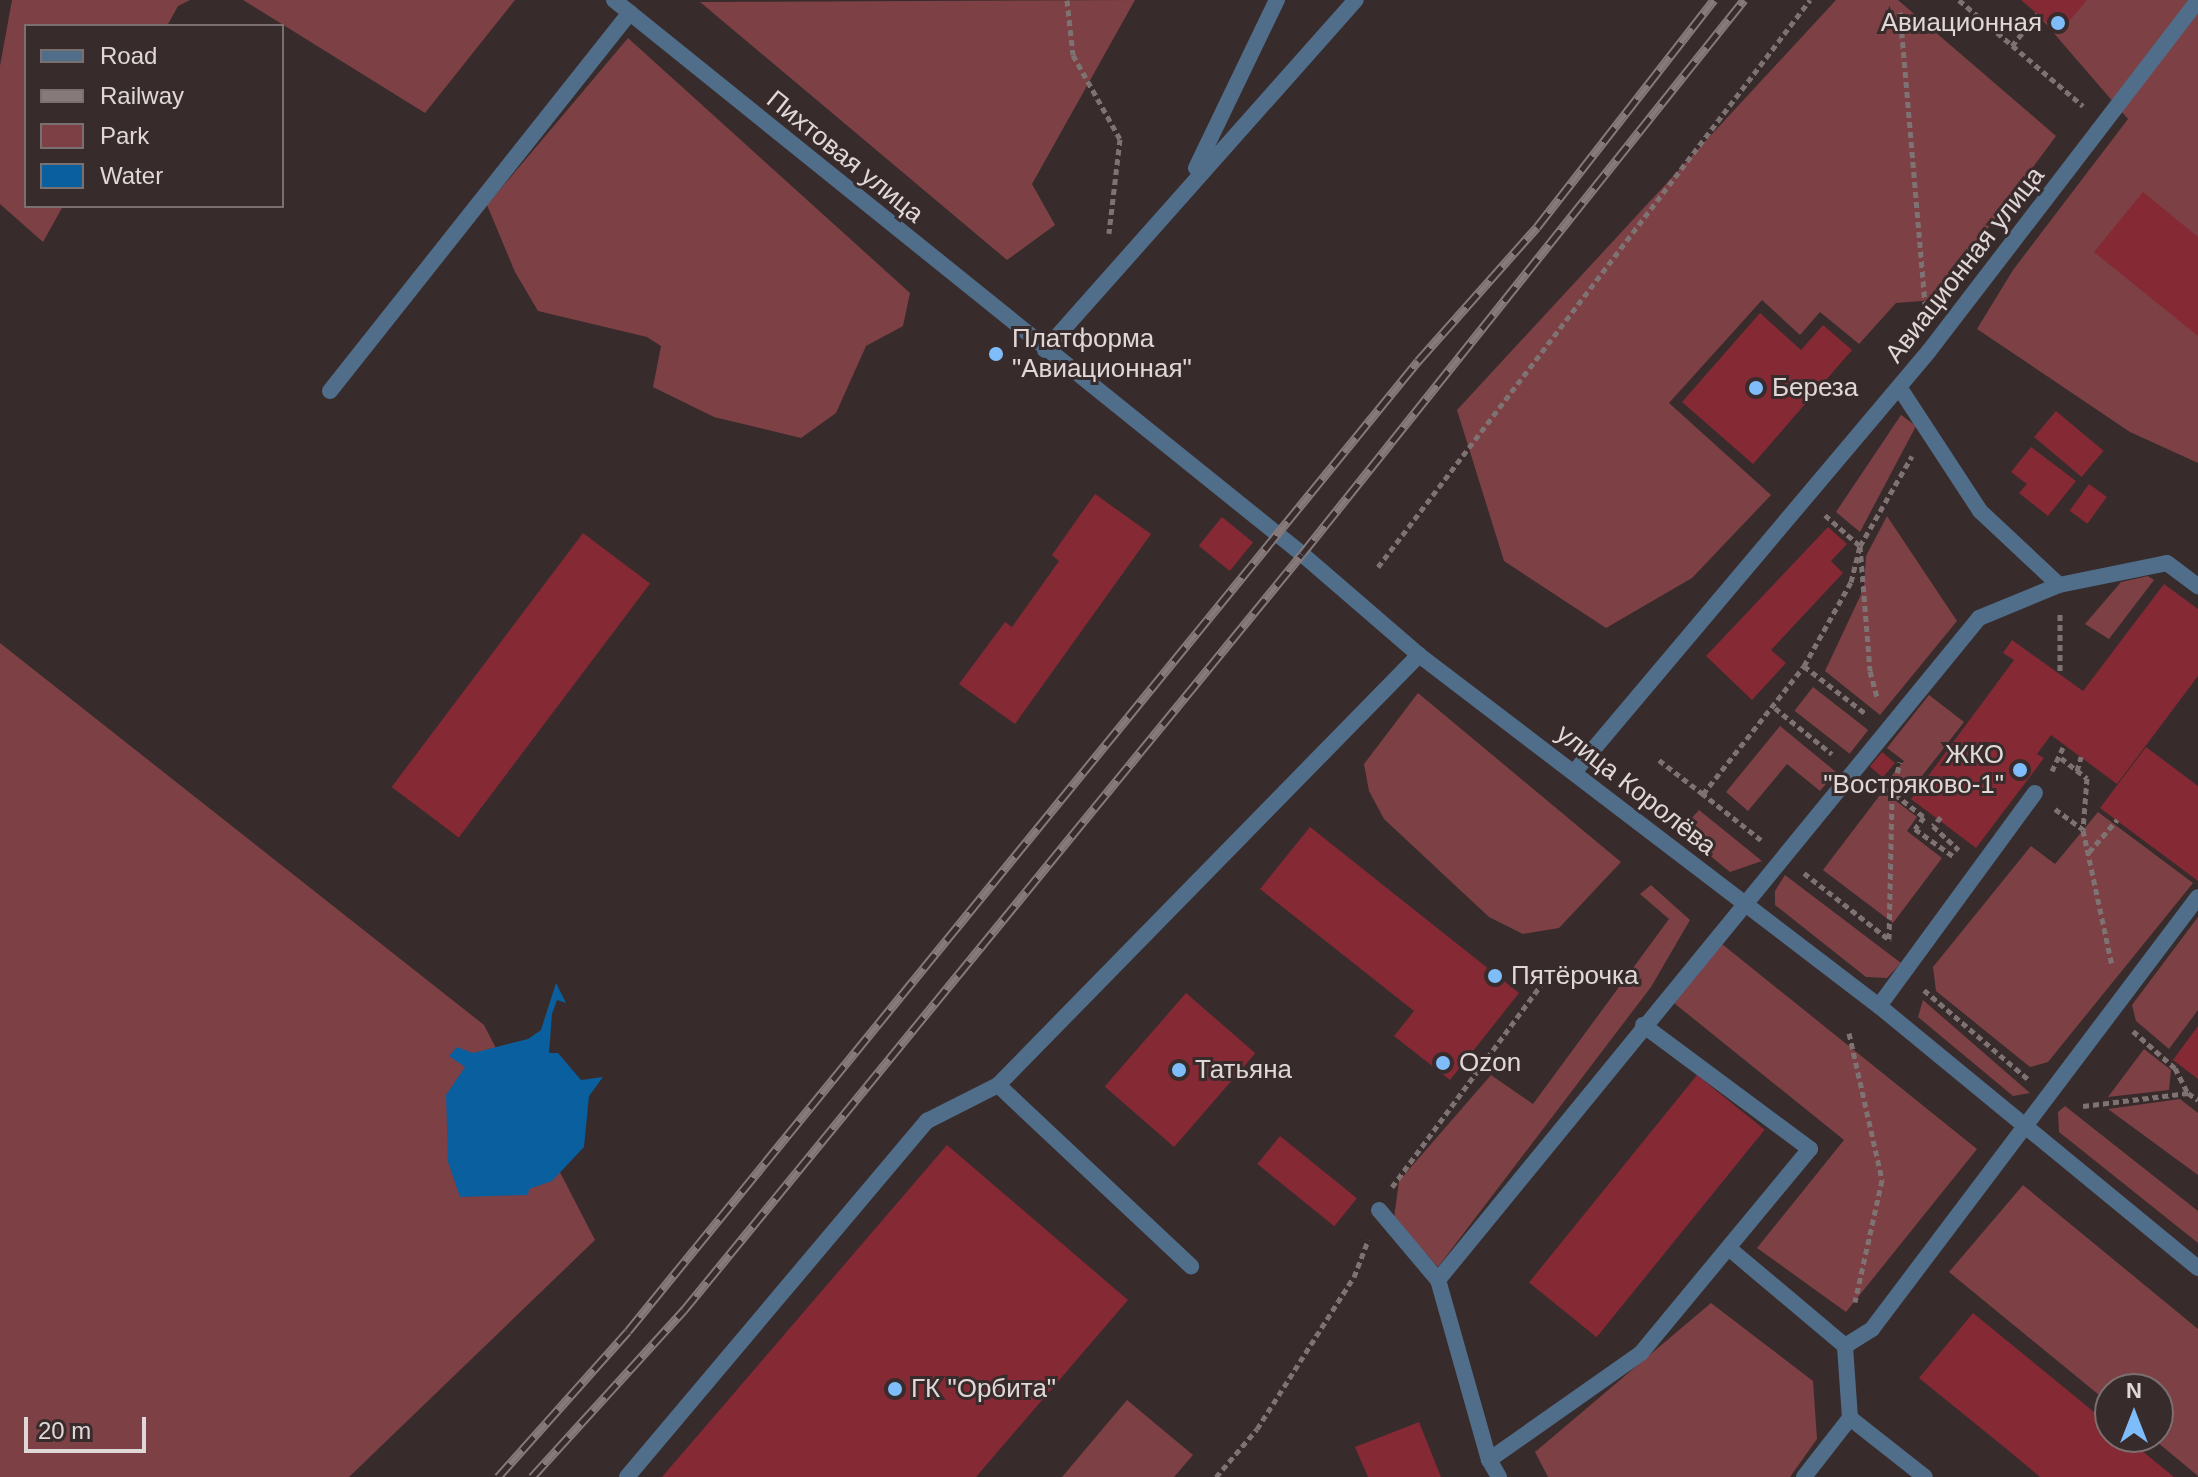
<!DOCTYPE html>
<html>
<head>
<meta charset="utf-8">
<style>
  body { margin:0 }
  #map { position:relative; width:2198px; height:1477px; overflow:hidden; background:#382b2b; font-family:Arial,sans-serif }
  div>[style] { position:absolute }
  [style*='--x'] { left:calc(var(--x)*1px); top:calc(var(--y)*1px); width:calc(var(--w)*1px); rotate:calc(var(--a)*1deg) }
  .green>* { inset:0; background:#7d4044; transform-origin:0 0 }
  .water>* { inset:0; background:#0a5f9e }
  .building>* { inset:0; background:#852935; transform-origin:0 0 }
  .path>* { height:5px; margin-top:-2.5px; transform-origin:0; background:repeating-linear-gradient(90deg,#7e7272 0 6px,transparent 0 10px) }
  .lane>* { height:16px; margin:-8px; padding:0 8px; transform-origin:8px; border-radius:8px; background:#506d8a }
  .street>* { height:16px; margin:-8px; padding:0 8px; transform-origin:8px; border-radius:8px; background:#506d8a }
  .rail>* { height:9px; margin-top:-4.5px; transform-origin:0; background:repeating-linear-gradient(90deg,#382b2b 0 18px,#867a7a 0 36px); box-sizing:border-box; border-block:2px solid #867a7a }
  .dots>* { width:22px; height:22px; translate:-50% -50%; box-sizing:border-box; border:4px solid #382b2b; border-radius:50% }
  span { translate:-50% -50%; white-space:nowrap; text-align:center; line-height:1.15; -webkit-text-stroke:6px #382b2b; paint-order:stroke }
  .poi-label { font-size:26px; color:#e0d7d7 }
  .right { translate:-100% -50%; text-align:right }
  .left { translate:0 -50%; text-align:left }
  .street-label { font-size:26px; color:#e0d7d7 }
  .legend { position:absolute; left:24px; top:24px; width:260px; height:184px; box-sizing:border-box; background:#382b2b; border:2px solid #7b7070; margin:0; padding:10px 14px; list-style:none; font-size:24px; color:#e0d7d7 }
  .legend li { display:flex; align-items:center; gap:16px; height:40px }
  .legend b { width:40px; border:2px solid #7b7070 }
  .north { position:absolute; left:2094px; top:1373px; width:80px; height:80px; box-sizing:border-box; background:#382b2b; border:2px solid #7b7070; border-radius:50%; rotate:0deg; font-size:22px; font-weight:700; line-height:32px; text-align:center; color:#e0d7d7 }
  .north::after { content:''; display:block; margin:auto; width:28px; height:36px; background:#7fbdfa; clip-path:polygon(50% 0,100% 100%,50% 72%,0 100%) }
  .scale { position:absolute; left:24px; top:1417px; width:122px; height:36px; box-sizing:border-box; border:4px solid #e0d7d7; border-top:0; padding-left:10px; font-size:24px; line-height:28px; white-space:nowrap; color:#e0d7d7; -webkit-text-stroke:6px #382b2b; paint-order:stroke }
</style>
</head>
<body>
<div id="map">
  <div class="green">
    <i style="clip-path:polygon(12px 0,190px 0,178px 6px,167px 26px,26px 26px,26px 206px,63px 206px,43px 242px,0 204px,0 66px)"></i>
    <i style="clip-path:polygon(243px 0,515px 0,425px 113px)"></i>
    <i style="clip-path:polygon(1135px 0,1032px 184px,1055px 225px,1007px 260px,700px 2px)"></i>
    <i style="clip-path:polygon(1836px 0,1898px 0,2056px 136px,1935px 300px,1896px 303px,1859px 344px,1820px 312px,1800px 335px,1762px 300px,1669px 403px,1771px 495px,1692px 578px,1606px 628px,1504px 561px,1457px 410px)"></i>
    <i style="clip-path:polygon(2025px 0,2198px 0,2198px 463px,2130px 432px,1977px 329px,2013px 270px,2128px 119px)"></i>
    <i style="clip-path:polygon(628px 38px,910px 293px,903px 326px,866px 346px,836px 413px,801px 438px,714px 417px,653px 387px,661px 346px,647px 337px,538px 311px,515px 272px,487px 205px)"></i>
    <i style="clip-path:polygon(1901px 415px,1916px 426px,1860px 532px,1836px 512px)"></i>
    <i style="clip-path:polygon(1887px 516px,1957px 621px,1880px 715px,1825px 671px,1864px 588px,1866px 556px)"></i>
    <i style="clip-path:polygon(2148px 576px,2154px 580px,2109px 639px,2085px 624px,2121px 582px)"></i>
    <i style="clip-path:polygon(0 643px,484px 1025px,595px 1240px,349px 1477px,0 1477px)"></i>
    <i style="left:1813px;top:687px;width:70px;height:30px;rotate:38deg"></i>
    <i style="clip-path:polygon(1418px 693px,1621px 862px,1559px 928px,1523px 934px,1489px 917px,1384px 819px,1369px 791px,1364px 764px)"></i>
    <i style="clip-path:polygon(1929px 695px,1964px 722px,1908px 794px,1889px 779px,1904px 761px,1887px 748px)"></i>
    <i style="clip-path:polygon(1780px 726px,1836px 772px,1820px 791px,1787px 764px,1748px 811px,1726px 792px)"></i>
    <i style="clip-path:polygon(1883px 791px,1917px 817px,1907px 831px,1942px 858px,1893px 923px,1823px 870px)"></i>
    <i style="clip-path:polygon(1699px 810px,1762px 861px,1730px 872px,1680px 831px)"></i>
    <i style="clip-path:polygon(2098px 812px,2193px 883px,2048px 1062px,2030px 1067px,1936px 991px,1933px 967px,2031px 846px,2055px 864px)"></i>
    <i style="clip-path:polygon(1785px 875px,1901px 963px,1887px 978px,1866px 977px,1775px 905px,1775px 891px)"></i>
    <i style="clip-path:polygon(1651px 885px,1690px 920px,1651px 987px,1438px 1267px,1394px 1218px,1399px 1181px,1491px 1075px,1533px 1104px,1669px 919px,1640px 894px)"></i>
    <i style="clip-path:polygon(2198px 917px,2198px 1010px,2169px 1049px,2136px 1021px,2132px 1005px)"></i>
    <i style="clip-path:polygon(1722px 944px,1977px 1149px,1846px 1312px,1757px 1248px,1844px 1140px,1674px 1003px)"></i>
    <i style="clip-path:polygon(1923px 1000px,2030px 1093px,2013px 1096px,1918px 1017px)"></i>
    <i style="clip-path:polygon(2144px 1049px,2171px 1070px,2169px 1090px,2108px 1097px)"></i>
    <i style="clip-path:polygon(2180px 1099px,2198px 1113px,2198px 1175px,2108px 1109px)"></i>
    <i style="clip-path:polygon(2065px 1106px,2198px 1211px,2198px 1243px,2059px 1132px,2058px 1112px)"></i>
    <i style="clip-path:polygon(2023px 1185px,2198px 1329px,2198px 1476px,2151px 1437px,2158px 1437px,2158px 1389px,2110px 1389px,2110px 1404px,1949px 1272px)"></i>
    <i style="clip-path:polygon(1711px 1303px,1813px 1381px,1817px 1439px,1790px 1477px,1548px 1477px,1535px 1452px)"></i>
    <i style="clip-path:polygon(1127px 1400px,1193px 1455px,1174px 1477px,1062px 1477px)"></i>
  </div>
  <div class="water">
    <i style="clip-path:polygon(556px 983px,566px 1003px,557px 1000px,552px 1014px,549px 1053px,558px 1053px,581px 1080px,603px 1077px,589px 1096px,584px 1147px,552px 1181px,529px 1189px,528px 1195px,460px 1197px,448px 1162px,446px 1095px,465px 1067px,449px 1056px,457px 1047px,473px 1053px,528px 1039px,541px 1030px)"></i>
  </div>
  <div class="building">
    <i style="clip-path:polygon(2021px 0,2087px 0,2059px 33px)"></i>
    <i style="clip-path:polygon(2143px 192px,2198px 237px,2198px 336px,2094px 252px)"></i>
    <i style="clip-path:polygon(1760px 313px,1801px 350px,1823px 325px,1852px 350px,1753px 464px,1682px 402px)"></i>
    <i style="left:2056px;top:411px;width:62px;height:34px;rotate:40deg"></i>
    <i style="clip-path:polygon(2031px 447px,2076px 481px,2048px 516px,2019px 493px,2027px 484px,2011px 472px)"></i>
    <i style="left:2089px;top:484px;width:22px;height:33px;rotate:36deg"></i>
    <i style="clip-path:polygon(1095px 494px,1151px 534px,1015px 724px,959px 684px,1005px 622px,1012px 627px,1059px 561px,1052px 555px)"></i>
    <i style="left:1222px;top:517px;width:40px;height:37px;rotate:39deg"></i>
    <i style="clip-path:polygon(1828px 527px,1847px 544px,1831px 561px,1843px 573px,1771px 650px,1786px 663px,1752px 700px,1706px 656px)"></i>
    <i style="left:583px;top:533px;width:84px;height:318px;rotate:37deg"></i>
    <i style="clip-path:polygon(2164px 584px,2198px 609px,2198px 676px,2117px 784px,2051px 735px,2037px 754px,2044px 758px,1976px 848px,1911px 799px,2014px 660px,2003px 653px,2012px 640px,2083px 691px)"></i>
    <i style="clip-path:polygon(2146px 747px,2198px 786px,2198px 881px,2100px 808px)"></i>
    <i style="left:1882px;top:752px;width:17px;height:19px;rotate:40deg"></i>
    <i style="clip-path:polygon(1310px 827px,1519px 993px,1450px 1080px,1394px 1036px,1414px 1011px,1260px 889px)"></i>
    <i style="left:1186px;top:993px;width:92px;height:124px;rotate:41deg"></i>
    <i style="clip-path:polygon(2198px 1026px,2198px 1079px,2173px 1060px)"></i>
    <i style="left:1697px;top:1075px;width:87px;height:267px;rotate:39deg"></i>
    <i style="left:1280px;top:1136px;width:99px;height:36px;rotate:39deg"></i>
    <i style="clip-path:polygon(947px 1145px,1128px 1300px,976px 1477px,662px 1477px)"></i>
    <i style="clip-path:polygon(1973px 1313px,2110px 1425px,2110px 1437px,2125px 1437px,2174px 1477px,2040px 1477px,2009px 1451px,1919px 1378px)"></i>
    <i style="clip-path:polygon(1419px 1422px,1441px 1477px,1368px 1477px,1355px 1447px)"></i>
  </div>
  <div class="path">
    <i style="--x:1067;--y:0;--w:55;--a:83.8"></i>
    <i style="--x:1073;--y:55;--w:96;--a:60.8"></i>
    <i style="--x:1120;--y:139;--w:95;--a:96.7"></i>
    <i style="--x:1959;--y:0;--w:163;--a:40.5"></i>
    <i style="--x:1900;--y:12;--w:295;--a:85.1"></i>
    <i style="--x:2012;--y:46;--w:41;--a:-52"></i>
    <i style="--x:1825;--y:515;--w:47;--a:41.5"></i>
    <i style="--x:1860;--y:546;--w:125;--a:85.4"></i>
    <i style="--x:1870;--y:671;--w:27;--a:75"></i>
    <i style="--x:1378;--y:567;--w:713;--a:-52.7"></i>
    <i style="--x:2060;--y:614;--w:60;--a:90"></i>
    <i style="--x:1804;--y:666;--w:78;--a:37.7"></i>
    <i style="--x:1775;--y:708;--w:73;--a:38.9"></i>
    <i style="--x:2061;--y:758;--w:33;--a:38"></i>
    <i style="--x:2087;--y:778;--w:52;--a:94.4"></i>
    <i style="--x:2083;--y:830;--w:138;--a:77.9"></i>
    <i style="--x:1659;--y:760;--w:56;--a:37.7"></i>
    <i style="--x:2052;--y:771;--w:29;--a:-65"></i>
    <i style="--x:2077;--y:771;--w:15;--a:-74"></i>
    <i style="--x:1879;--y:782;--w:57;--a:37.9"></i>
    <i style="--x:1924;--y:817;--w:15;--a:127"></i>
    <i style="--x:1915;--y:829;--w:47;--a:35.4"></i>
    <i style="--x:2055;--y:809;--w:34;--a:36"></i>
    <i style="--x:1941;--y:817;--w:12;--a:132"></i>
    <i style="--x:1933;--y:826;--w:35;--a:43"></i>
    <i style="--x:1761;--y:840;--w:74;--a:-141.6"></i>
    <i style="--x:1703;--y:794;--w:163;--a:-51.7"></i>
    <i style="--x:1804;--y:666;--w:96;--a:-60.8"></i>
    <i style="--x:1851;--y:582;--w:37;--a:-76"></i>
    <i style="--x:1860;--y:546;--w:104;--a:-60"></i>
    <i style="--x:2089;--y:852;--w:43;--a:-48.8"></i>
    <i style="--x:1804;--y:873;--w:110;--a:38"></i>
    <i style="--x:1889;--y:939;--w:147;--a:-88.8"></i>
    <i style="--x:1892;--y:792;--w:31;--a:-75"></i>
    <i style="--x:1924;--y:990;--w:137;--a:40.6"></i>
    <i style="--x:2133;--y:1031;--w:56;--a:41.4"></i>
    <i style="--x:2175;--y:1068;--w:28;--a:63"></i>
    <i style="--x:1849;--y:1033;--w:151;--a:77.3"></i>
    <i style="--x:1882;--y:1180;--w:125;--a:102.5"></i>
    <i style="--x:2083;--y:1106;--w:106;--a:-7.1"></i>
    <i style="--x:2188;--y:1093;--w:12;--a:35"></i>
    <i style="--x:1392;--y:1187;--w:260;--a:-53.6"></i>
    <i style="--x:1216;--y:1477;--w:63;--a:-49.5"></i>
    <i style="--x:1257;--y:1429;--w:180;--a:-57.5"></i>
    <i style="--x:1354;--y:1277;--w:40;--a:-69"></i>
  </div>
  <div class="lane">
    <i style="--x:1196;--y:168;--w:187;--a:-64.3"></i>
    <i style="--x:1045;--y:350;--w:468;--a:-48.4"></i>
    <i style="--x:1899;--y:387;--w:148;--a:56.8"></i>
    <i style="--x:1980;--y:511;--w:108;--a:43.1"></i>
    <i style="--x:330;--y:391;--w:483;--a:-51.6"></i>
    <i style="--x:1879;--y:1006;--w:264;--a:-53.8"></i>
    <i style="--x:998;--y:1085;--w:265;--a:43.2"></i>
    <i style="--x:1379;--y:1210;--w:92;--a:49.9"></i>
    <i style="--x:1731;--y:1250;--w:149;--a:40.1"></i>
    <i style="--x:1850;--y:1418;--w:95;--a:38.2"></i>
    <i style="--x:1489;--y:1460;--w:186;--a:-35.1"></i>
    <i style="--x:1641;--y:1353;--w:265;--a:-50.4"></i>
    <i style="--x:1810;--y:1149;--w:208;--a:-143.4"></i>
    <i style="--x:627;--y:1477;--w:466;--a:-49.9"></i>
    <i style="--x:927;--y:1121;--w:80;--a:-26.9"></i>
    <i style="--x:998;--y:1085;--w:602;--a:-45.61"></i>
    <i style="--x:1499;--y:1477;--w:20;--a:-120"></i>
    <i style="--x:1489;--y:1460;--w:187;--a:-105.8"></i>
    <i style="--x:1438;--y:1280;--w:855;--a:-50.74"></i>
    <i style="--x:1979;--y:618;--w:87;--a:-22.4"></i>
    <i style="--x:2059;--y:585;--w:110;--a:-11.5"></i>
    <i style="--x:2167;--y:563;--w:39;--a:37"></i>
    <i style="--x:1804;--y:1477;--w:75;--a:-52.1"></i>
    <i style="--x:1850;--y:1418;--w:72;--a:-94"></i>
    <i style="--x:1845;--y:1346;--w:32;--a:-32"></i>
    <i style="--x:1872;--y:1329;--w:541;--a:-52.96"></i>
  </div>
  <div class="street">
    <i style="--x:614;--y:0;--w:883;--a:38.84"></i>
    <i style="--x:1302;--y:554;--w:155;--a:40.8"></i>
    <i style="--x:1419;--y:655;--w:579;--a:37.35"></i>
    <i style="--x:1879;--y:1006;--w:413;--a:39.4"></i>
    <i style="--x:1575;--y:771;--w:549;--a:-49.87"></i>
    <i style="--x:1929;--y:351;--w:441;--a:-52.5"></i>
  </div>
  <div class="rail">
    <i style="--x:498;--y:1477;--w:195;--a:-48.3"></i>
    <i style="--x:628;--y:1331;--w:1251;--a:-50.84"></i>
    <i style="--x:1418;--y:361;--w:179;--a:-48.4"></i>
    <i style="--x:1537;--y:227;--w:288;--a:-52.1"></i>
    <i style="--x:532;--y:1477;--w:226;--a:-47.7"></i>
    <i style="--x:684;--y:1310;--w:976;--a:-50.74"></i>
    <i style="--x:1302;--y:554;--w:709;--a:-51.42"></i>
  </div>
  <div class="dots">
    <i style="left:2058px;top:23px;background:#7fbdfa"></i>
    <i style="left:996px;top:354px;background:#7fbdfa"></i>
    <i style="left:1756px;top:388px;background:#7fbdfa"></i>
    <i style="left:2020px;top:770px;background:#7fbdfa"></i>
    <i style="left:1495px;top:976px;background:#7fbdfa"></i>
    <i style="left:1443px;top:1063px;background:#7fbdfa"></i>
    <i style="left:1179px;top:1070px;background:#7fbdfa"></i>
    <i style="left:895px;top:1389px;background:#7fbdfa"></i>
  </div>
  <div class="poi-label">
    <span class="right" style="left:2042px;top:23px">Авиационная</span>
    <span class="left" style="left:1012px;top:354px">Платформа<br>"Авиационная"</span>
    <span class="left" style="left:1772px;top:388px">Береза</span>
    <span class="right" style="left:2004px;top:770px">ЖКО<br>"Востряково-1"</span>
    <span class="left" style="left:1511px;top:976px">Пятёрочка</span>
    <span class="left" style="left:1459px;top:1063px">Ozon</span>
    <span class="left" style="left:1195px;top:1070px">Татьяна</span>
    <span class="left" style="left:911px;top:1389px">ГК "Орбита"</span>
  </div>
  <div class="street-label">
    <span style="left:845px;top:157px;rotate:39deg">Пихтовая улица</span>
    <span style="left:1965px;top:265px;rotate:-52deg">Авиационная улица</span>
    <span style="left:1636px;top:790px;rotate:38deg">улица Королёва</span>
  </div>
  <ul class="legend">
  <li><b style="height:10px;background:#506d8a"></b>Road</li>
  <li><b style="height:10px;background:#867a7a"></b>Railway</li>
  <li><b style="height:22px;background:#7d4044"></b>Park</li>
  <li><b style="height:22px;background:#0a5f9e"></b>Water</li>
  </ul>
  <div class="north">N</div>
  <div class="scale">20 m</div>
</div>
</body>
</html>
